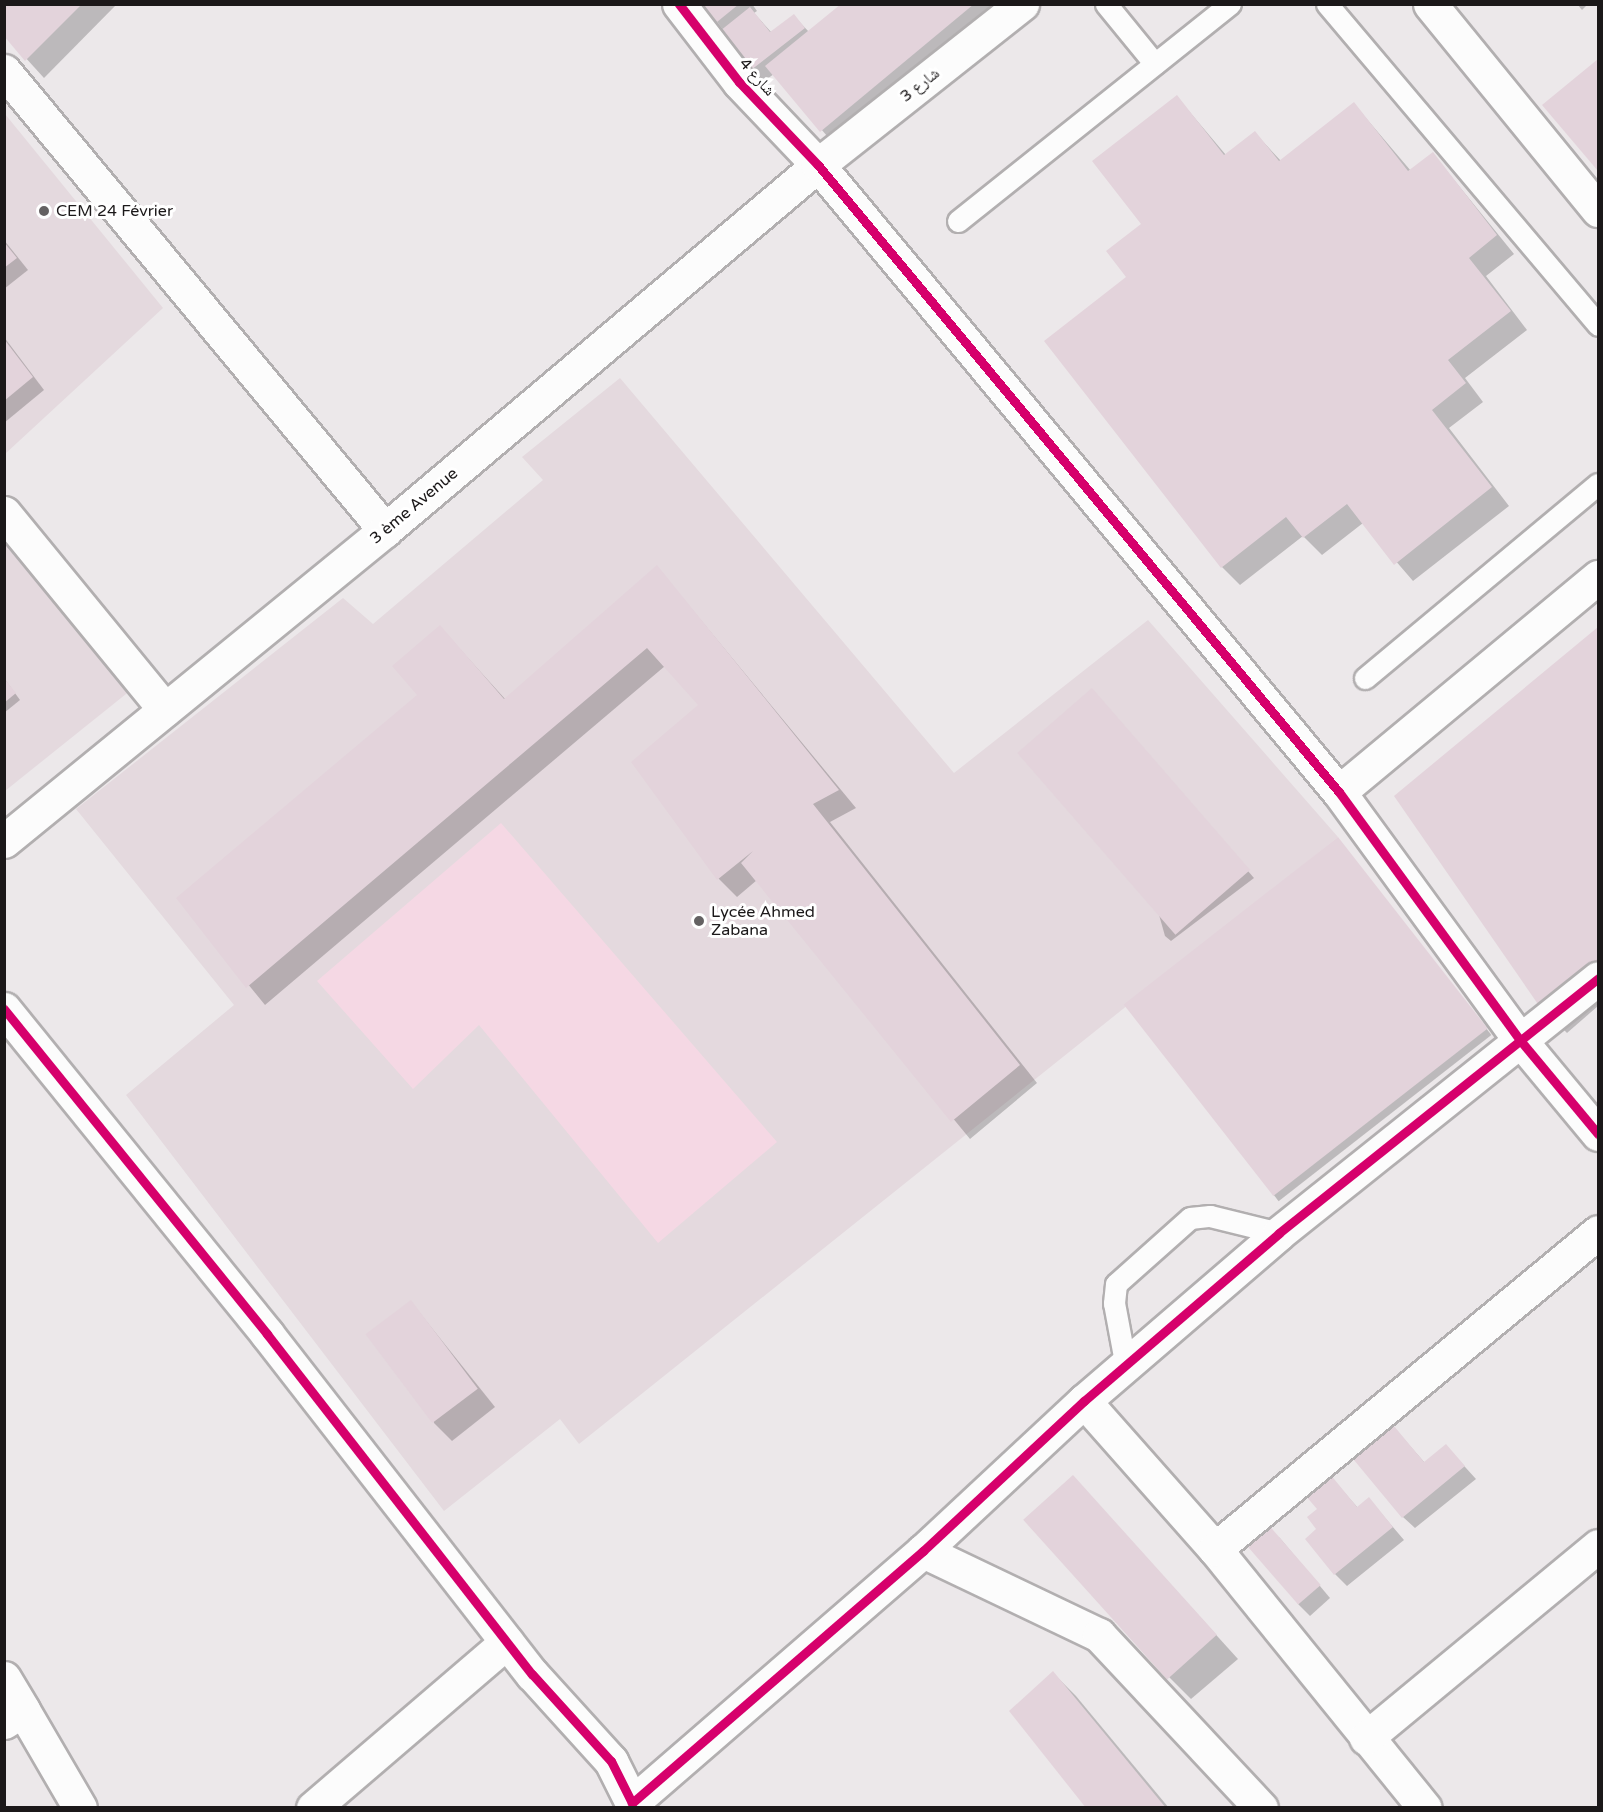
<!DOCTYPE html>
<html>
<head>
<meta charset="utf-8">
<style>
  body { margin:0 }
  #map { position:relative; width:1603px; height:1812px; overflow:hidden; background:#ece8ea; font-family:"Varela Round","Noto Naskh Arabic",sans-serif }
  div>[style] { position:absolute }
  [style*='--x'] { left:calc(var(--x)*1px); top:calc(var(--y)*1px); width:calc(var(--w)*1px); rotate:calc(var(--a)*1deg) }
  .built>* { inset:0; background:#e4d9de }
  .green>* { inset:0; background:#f5d8e4 }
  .shadow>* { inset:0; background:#0003; transform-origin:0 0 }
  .building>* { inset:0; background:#e3d3db; transform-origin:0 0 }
  .roads { filter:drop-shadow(2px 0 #b2afb0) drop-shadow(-2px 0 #b2afb0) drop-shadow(0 2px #b2afb0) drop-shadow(0 -2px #b2afb0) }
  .lane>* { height:21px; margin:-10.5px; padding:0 10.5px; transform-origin:10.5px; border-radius:10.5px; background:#fcfcfc }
  .street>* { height:33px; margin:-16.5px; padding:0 16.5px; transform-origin:16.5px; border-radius:16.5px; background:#fcfcfc }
  .cycleway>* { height:9px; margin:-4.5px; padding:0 4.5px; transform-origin:4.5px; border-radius:4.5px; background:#d6006c }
  .dots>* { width:16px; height:16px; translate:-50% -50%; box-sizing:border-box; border:3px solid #fff; border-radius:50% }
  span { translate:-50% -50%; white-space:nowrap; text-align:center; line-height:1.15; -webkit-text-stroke:6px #fff; paint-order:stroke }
  .street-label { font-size:16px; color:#1b1819 }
  .poi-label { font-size:16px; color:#1b1819 }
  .left { translate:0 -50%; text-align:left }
  .frame { position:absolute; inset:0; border:6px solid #1b1819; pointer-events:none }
</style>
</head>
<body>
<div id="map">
  <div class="built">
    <i style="clip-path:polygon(5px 114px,163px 308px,5px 454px)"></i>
    <i style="clip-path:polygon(620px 378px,954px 773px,1148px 620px,1338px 837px,579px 1444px,560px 1419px,444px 1511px,126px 1095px,234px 1005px,76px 809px,343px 598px,373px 624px,543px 480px,522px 457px)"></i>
    <i style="clip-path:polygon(4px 504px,131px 690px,5px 791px,4px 791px)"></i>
  </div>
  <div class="green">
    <i style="clip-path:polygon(501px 823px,777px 1142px,658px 1243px,479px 1025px,413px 1089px,317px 981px)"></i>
  </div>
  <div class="shadow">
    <i style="clip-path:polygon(4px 4px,117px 4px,44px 78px,4px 34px)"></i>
    <i style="clip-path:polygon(704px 4px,752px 4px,757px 11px,754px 13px,772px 33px,794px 16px,809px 32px,843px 4px,1000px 4px,833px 143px,774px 74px,764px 81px,752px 69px)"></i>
    <i style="clip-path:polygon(1577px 4px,1588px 4px,1582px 10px)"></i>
    <i style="clip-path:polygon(1598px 61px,1598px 169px,1544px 105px)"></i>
    <i style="clip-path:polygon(1177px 97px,1226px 155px,1255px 133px,1281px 161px,1354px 104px,1411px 171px,1433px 154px,1514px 254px,1486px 276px,1527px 330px,1465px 378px,1483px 402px,1449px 428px,1509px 506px,1413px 581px,1363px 523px,1322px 555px,1303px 536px,1240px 585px,1222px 567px,1128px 278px)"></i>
    <i style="clip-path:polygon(4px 240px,28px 270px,4px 289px)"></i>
    <i style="clip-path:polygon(4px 337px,44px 390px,4px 423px)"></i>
    <i style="clip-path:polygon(657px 567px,856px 808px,830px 822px,1037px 1083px,970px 1139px,757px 880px,737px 897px,719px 879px,633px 762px,701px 705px,665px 666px,265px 1005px,178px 898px,419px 695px,440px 627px,506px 700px)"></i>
    <i style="clip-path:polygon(1598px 629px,1598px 1006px,1567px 1033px,1544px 1009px,1396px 797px)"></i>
    <i style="clip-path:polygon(4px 678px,20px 700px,4px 713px)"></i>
    <i style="clip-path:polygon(1097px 696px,1254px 878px,1171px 941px,1165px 936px)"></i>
    <i style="left:1343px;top:845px;width:241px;height:270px;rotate:52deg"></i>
    <i style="clip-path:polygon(411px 1302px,495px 1407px,452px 1441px,434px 1423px)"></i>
    <i style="clip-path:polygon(1389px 1422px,1425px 1463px,1446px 1446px,1476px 1479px,1415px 1528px,1403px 1517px)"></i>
    <i style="clip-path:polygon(1330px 1476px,1358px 1508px,1369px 1499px,1404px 1540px,1347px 1586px,1335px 1574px,1318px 1529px,1319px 1510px)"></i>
    <i style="clip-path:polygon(1073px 1477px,1238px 1659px,1191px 1699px,1168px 1676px)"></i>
    <i style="clip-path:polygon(1279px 1537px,1330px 1598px,1310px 1616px,1298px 1604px)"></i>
    <i style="clip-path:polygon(1053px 1673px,1076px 1696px,1169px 1808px,1088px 1808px)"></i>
  </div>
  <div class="building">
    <i style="clip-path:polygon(4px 4px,82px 4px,25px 61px,4px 36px)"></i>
    <i style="clip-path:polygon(702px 4px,739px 4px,717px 22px)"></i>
    <i style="clip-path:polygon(841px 4px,974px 4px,820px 132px,765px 66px)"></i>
    <i style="clip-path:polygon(750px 7px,770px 32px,794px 14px,805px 28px,751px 70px,720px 31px)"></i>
    <i style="clip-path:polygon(1598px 59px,1598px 171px,1542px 105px)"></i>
    <i style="clip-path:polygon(1177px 95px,1224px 155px,1255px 131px,1279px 161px,1354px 102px,1408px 171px,1433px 152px,1497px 235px,1469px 258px,1511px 311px,1448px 360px,1466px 383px,1432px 410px,1492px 487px,1394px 565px,1347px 504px,1303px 538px,1286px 517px,1221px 568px,1044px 341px,1126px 277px,1106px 251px,1141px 224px,1092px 161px)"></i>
    <i style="clip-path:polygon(4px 242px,17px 258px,4px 268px)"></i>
    <i style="clip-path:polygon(4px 339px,33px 377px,4px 401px)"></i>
    <i style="clip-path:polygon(657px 565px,839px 790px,813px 804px,1020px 1065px,951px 1122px,741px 863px,753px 851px,717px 880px,631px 762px,698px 705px,647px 648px,246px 988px,176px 898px,417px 695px,392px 666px,440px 625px,504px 699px)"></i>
    <i style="clip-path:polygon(1598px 627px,1598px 962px,1542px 1010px,1394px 796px)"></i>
    <i style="clip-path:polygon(4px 678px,16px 693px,4px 703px)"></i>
    <i style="left:1092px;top:688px;width:241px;height:99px;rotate:49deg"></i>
    <i style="left:1338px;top:837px;width:243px;height:272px;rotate:52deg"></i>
    <i style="left:411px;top:1300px;width:111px;height:57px;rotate:53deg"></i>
    <i style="clip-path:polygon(1389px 1420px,1424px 1462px,1446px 1444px,1465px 1466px,1402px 1518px,1349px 1454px)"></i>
    <i style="clip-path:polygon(1330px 1474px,1357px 1507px,1369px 1497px,1393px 1527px,1334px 1575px,1305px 1539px,1316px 1529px,1307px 1517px,1317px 1509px,1305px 1495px)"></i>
    <i style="left:1073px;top:1475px;width:215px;height:67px;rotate:48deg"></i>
    <i style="left:1267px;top:1523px;width:82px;height:30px;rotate:49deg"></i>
    <i style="clip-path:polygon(1053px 1671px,1166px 1808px,1086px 1808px,1009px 1711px)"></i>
  </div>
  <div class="roads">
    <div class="lane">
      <i style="--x:1106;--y:4;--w:77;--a:50.8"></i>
      <i style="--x:1327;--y:4;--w:420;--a:49.8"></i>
      <i style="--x:958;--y:221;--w:348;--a:-38.6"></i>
      <i style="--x:1365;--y:678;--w:303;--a:-39.8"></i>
      <i style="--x:1126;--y:1367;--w:65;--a:-100.6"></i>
      <i style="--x:1114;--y:1303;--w:19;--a:-84"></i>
      <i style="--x:1116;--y:1284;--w:99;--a:-41.7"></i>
      <i style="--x:1190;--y:1218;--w:20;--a:-6"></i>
      <i style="--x:1210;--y:1216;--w:71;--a:13.8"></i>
    </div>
    <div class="street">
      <i style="--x:679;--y:4;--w:98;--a:52.4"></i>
      <i style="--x:739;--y:82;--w:115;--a:46.4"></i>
      <i style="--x:818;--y:165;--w:815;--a:50.28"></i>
      <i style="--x:1339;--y:792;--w:307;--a:53.9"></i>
      <i style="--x:1520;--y:1040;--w:122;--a:50.3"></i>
      <i style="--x:1430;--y:4;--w:266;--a:50.8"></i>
      <i style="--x:4;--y:71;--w:597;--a:50.31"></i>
      <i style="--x:4;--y:513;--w:254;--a:50.7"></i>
      <i style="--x:1339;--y:792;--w:337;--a:-39.7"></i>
      <i style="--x:4;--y:841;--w:492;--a:-39.2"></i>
      <i style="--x:385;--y:530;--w:566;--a:-40.13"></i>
      <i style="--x:818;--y:165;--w:260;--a:-38.3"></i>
      <i style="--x:4;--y:1009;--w:418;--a:51"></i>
      <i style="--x:267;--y:1334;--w:431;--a:52.1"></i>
      <i style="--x:532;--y:1674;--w:118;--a:47.8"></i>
      <i style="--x:611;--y:1761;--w:47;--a:63.4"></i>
      <i style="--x:632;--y:1803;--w:385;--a:-40.9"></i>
      <i style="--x:923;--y:1551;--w:220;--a:-43"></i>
      <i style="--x:1084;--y:1401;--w:257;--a:-40.7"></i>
      <i style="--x:1279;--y:1233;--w:408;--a:-38.6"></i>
      <i style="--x:1084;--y:1401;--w:198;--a:48.5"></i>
      <i style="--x:1215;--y:1549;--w:333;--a:51"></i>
      <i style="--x:1215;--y:1549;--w:497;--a:-39.6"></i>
      <i style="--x:923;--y:1551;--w:195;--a:25.5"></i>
      <i style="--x:1099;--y:1635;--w:237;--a:46.9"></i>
      <i style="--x:4;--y:1678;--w:37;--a:59"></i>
      <i style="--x:4;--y:1722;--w:22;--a:-32"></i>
      <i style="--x:23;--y:1710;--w:113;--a:59.8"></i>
      <i style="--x:1366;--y:1738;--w:301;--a:-39.6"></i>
      <i style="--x:313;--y:1808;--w:255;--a:-40.6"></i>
    </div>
  </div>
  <div class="cycleway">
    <i style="--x:679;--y:4;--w:98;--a:52.4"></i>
    <i style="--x:739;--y:82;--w:115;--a:46.4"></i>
    <i style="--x:818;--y:165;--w:815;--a:50.28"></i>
    <i style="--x:1339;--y:792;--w:307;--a:53.9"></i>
    <i style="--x:1520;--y:1040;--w:122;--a:50.3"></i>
    <i style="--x:4;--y:1009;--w:418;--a:51"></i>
    <i style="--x:267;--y:1334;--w:431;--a:52.1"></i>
    <i style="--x:532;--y:1674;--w:118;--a:47.8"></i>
    <i style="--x:611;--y:1761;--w:47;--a:63.4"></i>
    <i style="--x:632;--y:1803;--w:385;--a:-40.9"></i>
    <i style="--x:923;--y:1551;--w:220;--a:-43"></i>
    <i style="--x:1084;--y:1401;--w:257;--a:-40.7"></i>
    <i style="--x:1279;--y:1233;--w:408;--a:-38.6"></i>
  </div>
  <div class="dots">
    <i style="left:44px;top:211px;background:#646162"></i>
    <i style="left:699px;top:921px;background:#646162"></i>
  </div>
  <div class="street-label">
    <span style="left:757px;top:77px;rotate:48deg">شارع 4</span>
    <span style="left:920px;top:85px;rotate:-38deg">شارع 3</span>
    <span style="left:414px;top:506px;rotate:-40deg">3 ème Avenue</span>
  </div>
  <div class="poi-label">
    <span class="left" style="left:56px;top:211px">CEM 24 Février</span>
    <span class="left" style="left:711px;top:921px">Lycée Ahmed<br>Zabana</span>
  </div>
  <div class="frame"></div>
</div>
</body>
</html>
